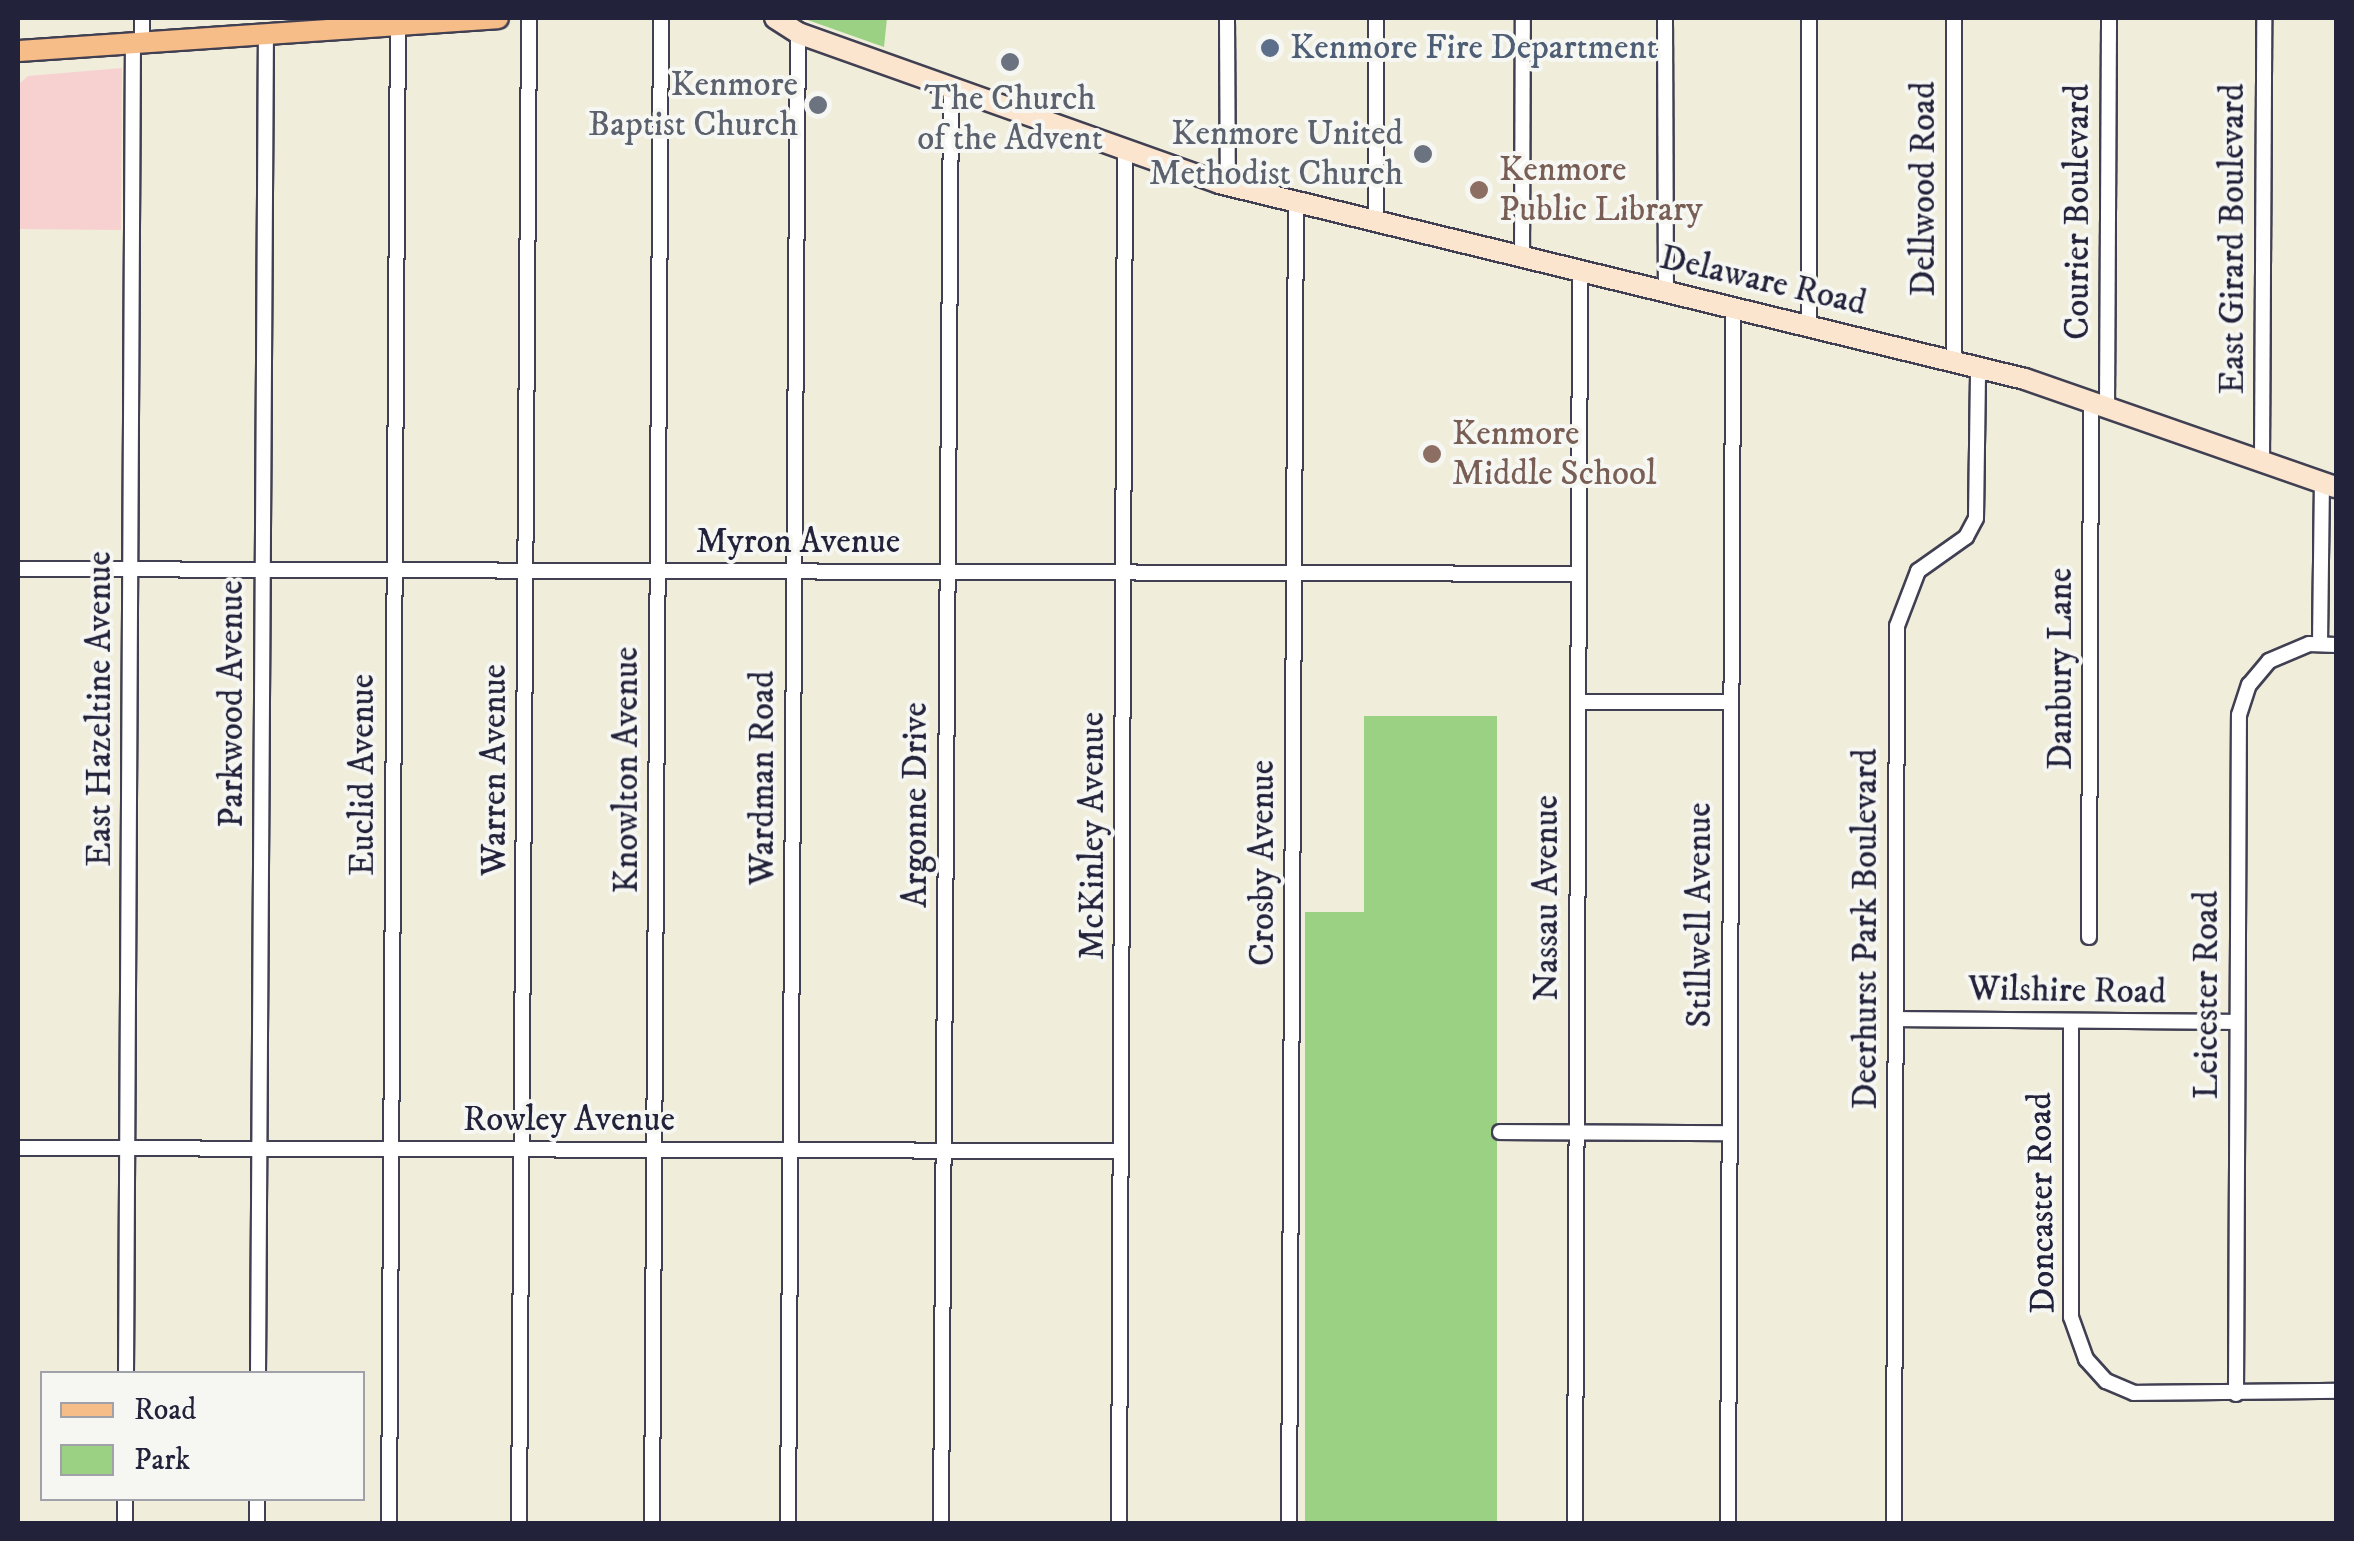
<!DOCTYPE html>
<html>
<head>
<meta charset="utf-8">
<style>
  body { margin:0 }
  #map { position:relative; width:2354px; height:1541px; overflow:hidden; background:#f0eddb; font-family:"IM FELL DW Pica",serif }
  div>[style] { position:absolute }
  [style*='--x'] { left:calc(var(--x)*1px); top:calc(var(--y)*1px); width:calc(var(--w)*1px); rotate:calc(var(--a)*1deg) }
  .built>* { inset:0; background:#f7d0d0 }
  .green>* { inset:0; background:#9bd182 }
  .roads { filter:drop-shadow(2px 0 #414053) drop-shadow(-2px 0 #414053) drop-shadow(0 2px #414053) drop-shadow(0 -2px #414053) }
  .street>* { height:14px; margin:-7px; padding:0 7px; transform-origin:7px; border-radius:7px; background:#fff }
  .secondary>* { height:20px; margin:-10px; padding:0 10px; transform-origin:10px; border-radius:10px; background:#fce5cf }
  .primary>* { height:20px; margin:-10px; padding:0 10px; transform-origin:10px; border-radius:10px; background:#f7bd88 }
  .dots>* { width:28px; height:28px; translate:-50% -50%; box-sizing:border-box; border:5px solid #f6f6f2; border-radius:50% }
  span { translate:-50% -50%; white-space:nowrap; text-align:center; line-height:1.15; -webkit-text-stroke:8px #f6f6f2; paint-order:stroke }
  .service-label { font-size:35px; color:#4e5e75 }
  .left { translate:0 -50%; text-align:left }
  .worship-label { font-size:35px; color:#5b616d }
  .right { translate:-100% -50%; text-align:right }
  .education-label { font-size:35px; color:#785e54 }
  .street-label { font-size:35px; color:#22223b }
  .frame { position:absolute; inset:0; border:20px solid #22223b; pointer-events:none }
  .legend { position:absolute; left:40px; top:1371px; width:325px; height:130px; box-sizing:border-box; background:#f6f6f2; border:2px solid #a1a1a9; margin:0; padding:12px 18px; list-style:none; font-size:30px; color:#22223b }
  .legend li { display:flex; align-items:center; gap:20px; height:50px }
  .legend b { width:50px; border:2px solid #a1a1a9 }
</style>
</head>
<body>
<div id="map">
  <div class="built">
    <i style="clip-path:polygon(122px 68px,121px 230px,18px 229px,18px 85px,28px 76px)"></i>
  </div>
  <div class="green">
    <i style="clip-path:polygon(802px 18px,887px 18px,884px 47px)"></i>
    <i style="clip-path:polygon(1364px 716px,1497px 716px,1497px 1523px,1305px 1524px,1305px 912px,1364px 912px)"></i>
  </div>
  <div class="roads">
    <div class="street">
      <i style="--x:142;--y:18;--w:26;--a:90"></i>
      <i style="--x:1227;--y:18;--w:167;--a:89.7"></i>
      <i style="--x:1665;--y:18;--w:273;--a:89.8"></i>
      <i style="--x:1954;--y:18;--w:343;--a:90"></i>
      <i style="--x:1376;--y:222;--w:204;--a:-90"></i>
      <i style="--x:1522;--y:258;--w:240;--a:-89.8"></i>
      <i style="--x:1809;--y:324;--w:306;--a:-90"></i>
      <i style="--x:2107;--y:407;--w:389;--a:-89.7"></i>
      <i style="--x:2262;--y:461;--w:443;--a:-89.7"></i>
      <i style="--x:18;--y:569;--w:1561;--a:0.18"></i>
      <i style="--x:2320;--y:643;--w:161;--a:-89.3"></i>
      <i style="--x:1578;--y:702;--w:153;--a:0"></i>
      <i style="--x:2089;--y:937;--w:535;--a:-89.79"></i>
      <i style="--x:1896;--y:1019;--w:341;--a:0.5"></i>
      <i style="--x:2071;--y:1021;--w:296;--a:90"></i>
      <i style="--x:2071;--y:1317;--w:45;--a:70.3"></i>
      <i style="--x:2086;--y:1359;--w:30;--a:48"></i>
      <i style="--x:2106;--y:1381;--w:30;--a:23"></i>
      <i style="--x:2134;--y:1393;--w:202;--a:-0.6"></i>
      <i style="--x:1500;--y:1132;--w:229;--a:0.3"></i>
      <i style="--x:18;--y:1148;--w:1103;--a:0.16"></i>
      <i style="--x:126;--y:1374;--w:1330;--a:-89.7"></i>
      <i style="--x:258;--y:1374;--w:1338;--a:-89.66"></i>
      <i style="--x:2236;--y:1394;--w:679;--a:-89.75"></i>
      <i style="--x:2239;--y:715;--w:32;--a:-72"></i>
      <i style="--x:2249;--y:685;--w:31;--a:-50"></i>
      <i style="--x:2269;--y:661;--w:43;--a:-23"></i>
      <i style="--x:2309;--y:644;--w:27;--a:2"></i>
      <i style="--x:125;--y:1524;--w:26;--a:-90"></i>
      <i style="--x:257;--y:1524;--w:26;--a:-90"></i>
      <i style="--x:389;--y:1524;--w:1498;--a:-89.66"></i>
      <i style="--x:519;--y:1524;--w:1506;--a:-89.62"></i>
      <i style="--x:652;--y:1524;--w:1506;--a:-89.66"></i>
      <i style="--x:788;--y:1524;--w:1491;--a:-89.62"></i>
      <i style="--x:941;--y:1524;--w:1438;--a:-89.6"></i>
      <i style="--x:1119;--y:1524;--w:1374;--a:-89.75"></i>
      <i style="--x:1289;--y:1524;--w:1322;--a:-89.7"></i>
      <i style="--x:1575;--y:1524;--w:1252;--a:-89.77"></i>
      <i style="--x:1728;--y:1524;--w:1217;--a:-89.76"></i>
      <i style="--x:1894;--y:1524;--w:898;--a:-89.81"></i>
      <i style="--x:1897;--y:626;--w:59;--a:-69.1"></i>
      <i style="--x:1918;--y:571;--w:59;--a:-35.3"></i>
      <i style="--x:1966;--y:537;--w:21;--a:-62"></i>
      <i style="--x:1976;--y:518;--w:151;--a:-89.2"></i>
    </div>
    <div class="secondary">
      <i style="--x:775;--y:18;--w:27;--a:33"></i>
      <i style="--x:798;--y:33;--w:447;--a:19.6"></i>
      <i style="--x:1219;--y:183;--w:829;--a:13.67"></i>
      <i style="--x:2025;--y:379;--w:329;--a:19.2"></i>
    </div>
    <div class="primary">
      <i style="--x:18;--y:51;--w:481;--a:-3.9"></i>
    </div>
  </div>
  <div class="dots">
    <i style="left:1270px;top:48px;background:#5c6f8a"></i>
    <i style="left:1010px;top:62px;background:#6b7280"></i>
    <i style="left:818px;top:105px;background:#6b7280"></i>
    <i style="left:1423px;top:154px;background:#6b7280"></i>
    <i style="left:1479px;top:190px;background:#8d6e63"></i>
    <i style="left:1432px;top:454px;background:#8d6e63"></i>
  </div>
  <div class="service-label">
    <span class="left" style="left:1290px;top:48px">Kenmore Fire Department</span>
  </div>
  <div class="worship-label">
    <span class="right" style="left:798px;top:105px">Kenmore<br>Baptist Church</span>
    <span style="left:1010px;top:119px">The Church<br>of the Advent</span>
    <span class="right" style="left:1403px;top:154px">Kenmore United<br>Methodist Church</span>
  </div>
  <div class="education-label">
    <span class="left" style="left:1499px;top:190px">Kenmore<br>Public Library</span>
    <span class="left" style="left:1452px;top:454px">Kenmore<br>Middle School</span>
  </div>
  <div class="street-label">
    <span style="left:1924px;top:189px;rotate:-90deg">Dellwood Road</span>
    <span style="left:2078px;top:212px;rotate:-90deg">Courier Boulevard</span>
    <span style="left:2233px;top:239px;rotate:-90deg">East Girard Boulevard</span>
    <span style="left:1763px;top:281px;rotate:13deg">Delaware Road</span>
    <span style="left:798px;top:542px">Myron Avenue</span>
    <span style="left:2061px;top:669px;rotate:-90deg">Danbury Lane</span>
    <span style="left:232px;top:704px;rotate:-90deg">Parkwood Avenue</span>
    <span style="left:100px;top:709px;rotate:-90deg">East Hazeltine Avenue</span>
    <span style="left:495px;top:770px;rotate:-90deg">Warren Avenue</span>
    <span style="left:627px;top:770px;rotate:-90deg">Knowlton Avenue</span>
    <span style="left:363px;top:775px;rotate:-90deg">Euclid Avenue</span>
    <span style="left:763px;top:778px;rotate:-90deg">Wardman Road</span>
    <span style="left:916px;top:805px;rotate:-90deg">Argonne Drive</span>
    <span style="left:1093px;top:836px;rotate:-90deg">McKinley Avenue</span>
    <span style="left:1263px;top:863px;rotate:-90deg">Crosby Avenue</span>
    <span style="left:1547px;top:898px;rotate:-90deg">Nassau Avenue</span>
    <span style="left:1700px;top:915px;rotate:-90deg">Stillwell Avenue</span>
    <span style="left:1866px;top:929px;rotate:-90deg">Deerhurst Park Boulevard</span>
    <span style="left:2067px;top:991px;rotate:1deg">Wilshire Road</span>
    <span style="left:2207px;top:995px;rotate:-90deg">Leicester Road</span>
    <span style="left:569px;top:1120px">Rowley Avenue</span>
    <span style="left:2042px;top:1203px;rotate:-91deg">Doncaster Road</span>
  </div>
  <div class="frame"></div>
  <ul class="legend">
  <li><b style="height:12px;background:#f7bd88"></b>Road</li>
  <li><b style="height:28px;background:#9bd182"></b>Park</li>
  </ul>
</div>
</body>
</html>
